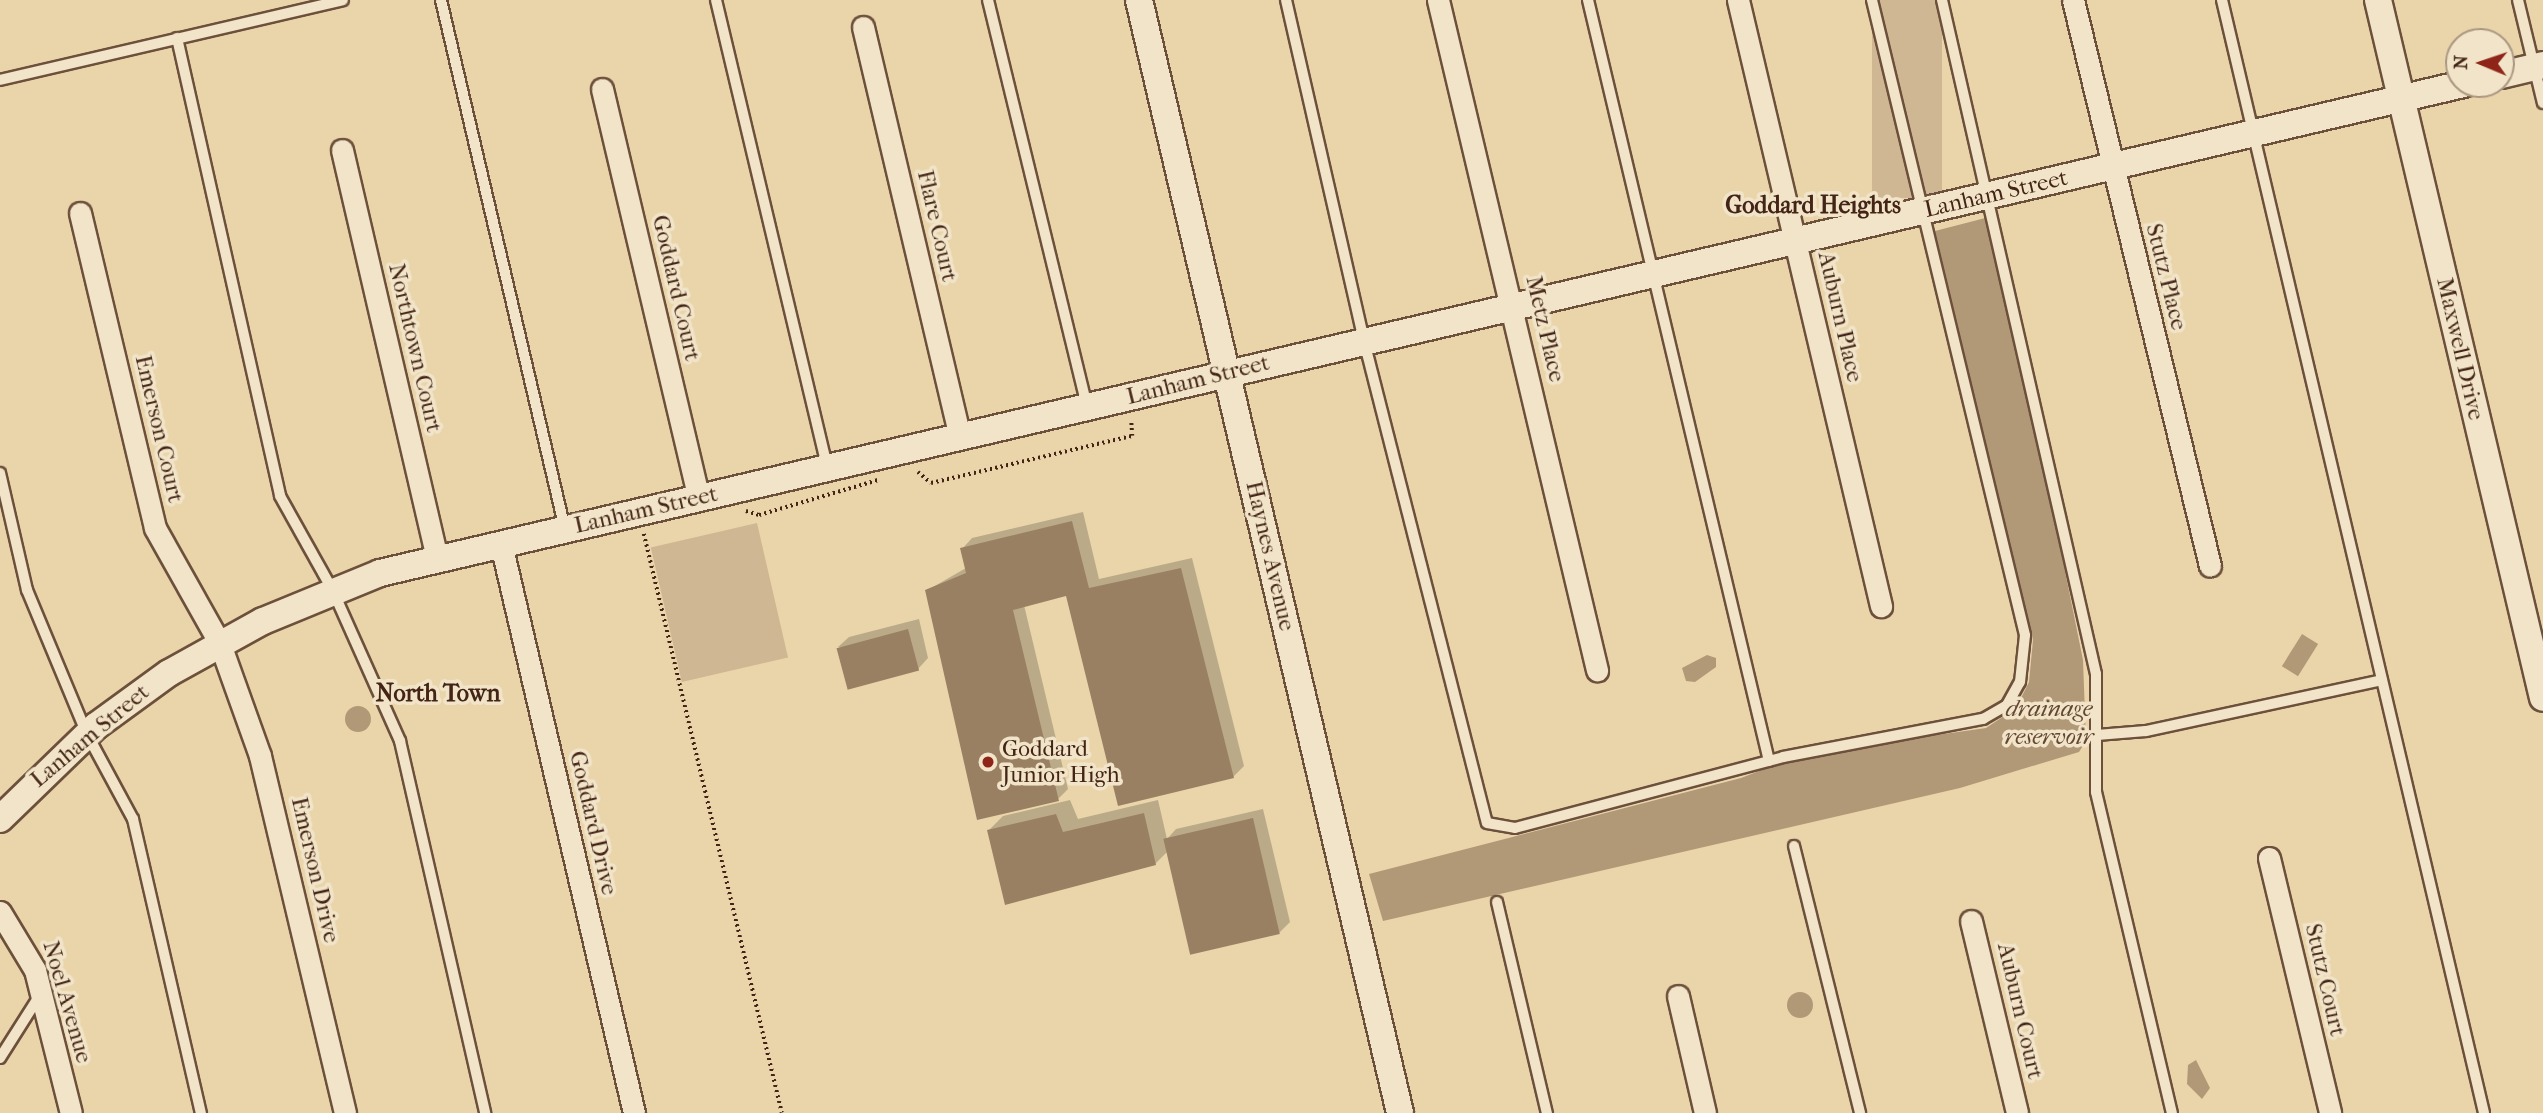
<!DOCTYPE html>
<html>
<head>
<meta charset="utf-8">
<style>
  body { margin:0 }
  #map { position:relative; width:2543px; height:1113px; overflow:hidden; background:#ead5ab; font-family:"IM FELL French Canon",serif }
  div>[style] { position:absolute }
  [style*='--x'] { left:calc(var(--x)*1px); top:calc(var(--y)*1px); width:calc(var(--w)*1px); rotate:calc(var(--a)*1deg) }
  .green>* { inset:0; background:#ceb792; transform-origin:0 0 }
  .water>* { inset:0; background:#b19978; transform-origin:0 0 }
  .round { border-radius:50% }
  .shadow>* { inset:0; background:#0003 }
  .building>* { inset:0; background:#9a8063; transform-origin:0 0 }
  .path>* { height:3.5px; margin-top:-1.75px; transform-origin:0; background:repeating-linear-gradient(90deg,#432416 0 2px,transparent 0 5.5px) }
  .roads { filter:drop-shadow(2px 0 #6d503b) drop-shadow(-2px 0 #6d503b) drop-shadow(0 2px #6d503b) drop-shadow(0 -2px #6d503b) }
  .service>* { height:10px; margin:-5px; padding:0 5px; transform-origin:5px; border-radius:5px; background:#f1e4c8 }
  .minor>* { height:21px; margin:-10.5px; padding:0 10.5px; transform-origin:10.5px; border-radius:10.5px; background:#f1e4c8 }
  .tertiary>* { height:26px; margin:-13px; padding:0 13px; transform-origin:13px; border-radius:13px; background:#f1e4c8 }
  .dots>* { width:19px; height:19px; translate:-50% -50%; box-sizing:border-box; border:4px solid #f1e4c8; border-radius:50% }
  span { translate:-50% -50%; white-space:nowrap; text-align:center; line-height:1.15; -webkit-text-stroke:7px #f1e4c8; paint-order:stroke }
  .street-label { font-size:23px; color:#432416 }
  .poi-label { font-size:23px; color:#432416 }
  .left { translate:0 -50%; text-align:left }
  .neighbourhood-label { font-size:24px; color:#432416; font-weight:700 }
  .water-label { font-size:24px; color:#644733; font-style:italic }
  .north { position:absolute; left:2445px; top:28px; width:70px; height:70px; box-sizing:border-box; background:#f1e4c8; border:2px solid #ab9781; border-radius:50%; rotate:272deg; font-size:19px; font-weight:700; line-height:28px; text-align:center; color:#432416 }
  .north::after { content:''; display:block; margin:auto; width:24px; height:32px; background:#8f2418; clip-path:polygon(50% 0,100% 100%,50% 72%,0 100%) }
</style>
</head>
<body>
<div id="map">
  <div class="green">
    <i style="left:1872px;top:0;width:70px;height:198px"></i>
    <i style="left:757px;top:523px;width:138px;height:109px;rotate:77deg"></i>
  </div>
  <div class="water">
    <i style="clip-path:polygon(1993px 216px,2083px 660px,2086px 741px,2079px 752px,1960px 788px,1383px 921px,1369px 874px,1741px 778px,1803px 754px,1986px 728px,2016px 708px,2029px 682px,2033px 640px,1935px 231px)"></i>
    <i style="left:2302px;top:634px;width:19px;height:38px;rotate:32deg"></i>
    <i style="clip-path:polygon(1707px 655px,1716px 658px,1716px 667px,1695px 682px,1686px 681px,1682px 668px)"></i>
    <i class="round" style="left:345px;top:706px;width:26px;height:26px"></i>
    <i class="round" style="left:1787px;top:992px;width:26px;height:26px"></i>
    <i style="clip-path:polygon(2196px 1060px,2210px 1088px,2202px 1099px,2187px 1084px,2188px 1065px)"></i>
  </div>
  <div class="shadow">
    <i style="clip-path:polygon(1083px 512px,1099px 579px,1192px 558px,1244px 766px,1233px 777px,1067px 594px,1024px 605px,1068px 789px,1058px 799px,926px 591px,966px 568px,962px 549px,972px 538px)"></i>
    <i style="clip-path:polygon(919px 619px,928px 658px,918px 669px,838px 647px,849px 637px)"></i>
    <i style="clip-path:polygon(1070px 800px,1078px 819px,1158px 800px,1167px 839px,1176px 829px,1263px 809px,1290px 922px,1279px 933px,1168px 851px,1155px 864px,989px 830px,1003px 816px)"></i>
  </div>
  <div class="building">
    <i style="clip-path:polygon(1072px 521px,1089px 588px,1181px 568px,1234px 778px,1118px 806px,1066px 596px,1013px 610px,1059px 801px,977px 820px,925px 590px,966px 573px,960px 548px)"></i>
    <i style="left:908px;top:629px;width:43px;height:74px;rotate:75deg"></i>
    <i style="clip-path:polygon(1144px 813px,1156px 865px,1005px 905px,987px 830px,1056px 814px,1063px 832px)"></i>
    <i style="left:1253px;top:818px;width:119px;height:92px;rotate:77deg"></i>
  </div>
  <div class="path">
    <i style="--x:918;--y:472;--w:17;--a:40"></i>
    <i style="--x:931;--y:483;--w:206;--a:-13.2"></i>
    <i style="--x:1132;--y:436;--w:15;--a:-94"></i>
    <i style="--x:746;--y:511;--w:14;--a:17"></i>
    <i style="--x:759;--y:515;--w:124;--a:-16.4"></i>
    <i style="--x:644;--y:534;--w:595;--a:76.59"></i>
  </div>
  <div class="roads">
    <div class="service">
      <i style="--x:441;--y:0;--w:543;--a:76.81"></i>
      <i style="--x:716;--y:0;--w:480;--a:76.6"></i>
      <i style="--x:988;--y:0;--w:419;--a:76.3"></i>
      <i style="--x:1286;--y:0;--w:350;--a:77.1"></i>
      <i style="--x:1364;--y:341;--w:497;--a:75.7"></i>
      <i style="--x:1487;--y:823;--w:28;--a:10"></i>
      <i style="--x:1515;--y:828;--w:277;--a:-14.8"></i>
      <i style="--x:1783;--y:757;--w:204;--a:-10.8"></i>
      <i style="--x:1983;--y:719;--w:28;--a:-30"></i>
      <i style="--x:2007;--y:705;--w:26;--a:-61"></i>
      <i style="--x:2020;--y:682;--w:47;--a:-83.9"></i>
      <i style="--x:2025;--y:635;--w:653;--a:-103.55"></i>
      <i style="--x:1588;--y:0;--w:782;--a:76.62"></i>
      <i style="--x:1942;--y:0;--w:691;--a:77.13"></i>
      <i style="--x:2096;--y:674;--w:118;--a:90"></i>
      <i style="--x:2096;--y:792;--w:330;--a:76.7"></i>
      <i style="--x:2222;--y:0;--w:1143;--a:76.75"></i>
      <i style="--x:2518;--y:0;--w:106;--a:76.4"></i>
      <i style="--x:177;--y:38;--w:469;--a:77.3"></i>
      <i style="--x:280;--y:496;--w:109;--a:60.8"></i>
      <i style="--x:333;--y:591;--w:164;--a:65.9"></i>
      <i style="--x:400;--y:741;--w:382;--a:77.1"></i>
      <i style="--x:0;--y:80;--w:352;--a:-13.1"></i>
      <i style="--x:0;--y:473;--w:120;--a:77"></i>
      <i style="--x:27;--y:590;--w:156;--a:67.4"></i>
      <i style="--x:87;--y:734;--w:97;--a:61.6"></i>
      <i style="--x:133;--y:819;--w:302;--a:77"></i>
      <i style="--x:2097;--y:735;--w:49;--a:-4.7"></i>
      <i style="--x:2146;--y:731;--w:241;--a:-12.2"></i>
      <i style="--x:1794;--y:846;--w:275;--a:76.1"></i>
      <i style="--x:1497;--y:902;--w:217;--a:76.7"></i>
      <i style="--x:0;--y:1058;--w:75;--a:-57.6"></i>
    </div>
    <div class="minor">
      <i style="--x:1438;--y:0;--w:689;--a:76.65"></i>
      <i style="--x:1738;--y:0;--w:623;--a:76.72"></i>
      <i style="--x:2073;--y:0;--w:582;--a:76.39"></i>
      <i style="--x:863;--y:27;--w:421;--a:76.7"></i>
      <i style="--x:602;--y:89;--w:420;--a:76.7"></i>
      <i style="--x:342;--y:150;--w:418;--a:76.9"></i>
      <i style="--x:80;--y:213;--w:324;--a:76.6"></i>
      <i style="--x:155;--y:528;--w:133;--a:60.7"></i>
      <i style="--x:220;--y:644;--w:119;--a:70.3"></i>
      <i style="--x:260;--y:756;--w:367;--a:76.6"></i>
      <i style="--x:501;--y:544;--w:584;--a:76.84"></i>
      <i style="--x:2269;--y:858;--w:262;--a:76.5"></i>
      <i style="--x:0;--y:912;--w:68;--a:58.9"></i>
      <i style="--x:35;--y:970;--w:147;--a:75.9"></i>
      <i style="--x:1971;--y:921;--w:197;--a:76.5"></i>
      <i style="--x:1678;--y:996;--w:120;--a:77"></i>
    </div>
    <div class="tertiary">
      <i style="--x:1139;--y:0;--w:1143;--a:76.8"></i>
      <i style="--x:2378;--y:0;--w:717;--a:76.7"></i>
      <i style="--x:2501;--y:75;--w:43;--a:-13.4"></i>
      <i style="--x:0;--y:819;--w:134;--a:-44.1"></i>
      <i style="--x:96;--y:726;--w:90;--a:-36"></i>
      <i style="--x:169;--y:673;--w:107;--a:-29"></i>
      <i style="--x:263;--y:621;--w:126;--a:-22.3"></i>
      <i style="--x:380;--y:573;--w:2140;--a:-13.21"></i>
    </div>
  </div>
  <div class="dots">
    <i style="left:988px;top:762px;background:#8f2418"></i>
  </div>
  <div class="street-label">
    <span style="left:1996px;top:194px;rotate:-13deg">Lanham Street</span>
    <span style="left:937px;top:226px;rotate:77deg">Flare Court</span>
    <span style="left:2166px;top:277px;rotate:76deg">Stutz Place</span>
    <span style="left:676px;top:288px;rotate:77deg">Goddard Court</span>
    <span style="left:1840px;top:317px;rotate:77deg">Auburn Place</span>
    <span style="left:1545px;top:329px;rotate:77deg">Metz Place</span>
    <span style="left:415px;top:348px;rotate:77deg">Northtown Court</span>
    <span style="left:2460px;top:349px;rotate:77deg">Maxwell Drive</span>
    <span style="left:1198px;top:380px;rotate:-14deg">Lanham Street</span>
    <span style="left:159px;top:429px;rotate:77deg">Emerson Court</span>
    <span style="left:646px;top:510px;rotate:-13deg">Lanham Street</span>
    <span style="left:1270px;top:556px;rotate:77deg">Haynes Avenue</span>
    <span style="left:90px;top:736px;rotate:-40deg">Lanham Street</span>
    <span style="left:593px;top:823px;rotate:77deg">Goddard Drive</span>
    <span style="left:315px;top:870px;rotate:77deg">Emerson Drive</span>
    <span style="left:2325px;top:980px;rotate:77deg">Stutz Court</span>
    <span style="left:67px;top:1002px;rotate:74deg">Noel Avenue</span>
    <span style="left:2020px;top:1011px;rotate:77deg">Auburn Court</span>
  </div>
  <div class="poi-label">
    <span class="left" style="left:1002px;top:762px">Goddard<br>Junior High</span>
  </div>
  <div class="neighbourhood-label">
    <span style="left:1813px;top:206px">Goddard Heights</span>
    <span style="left:438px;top:694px">North Town</span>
  </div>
  <div class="water-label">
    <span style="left:2049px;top:723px">drainage<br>reservoir</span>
  </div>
  <div class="north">N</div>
</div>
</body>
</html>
